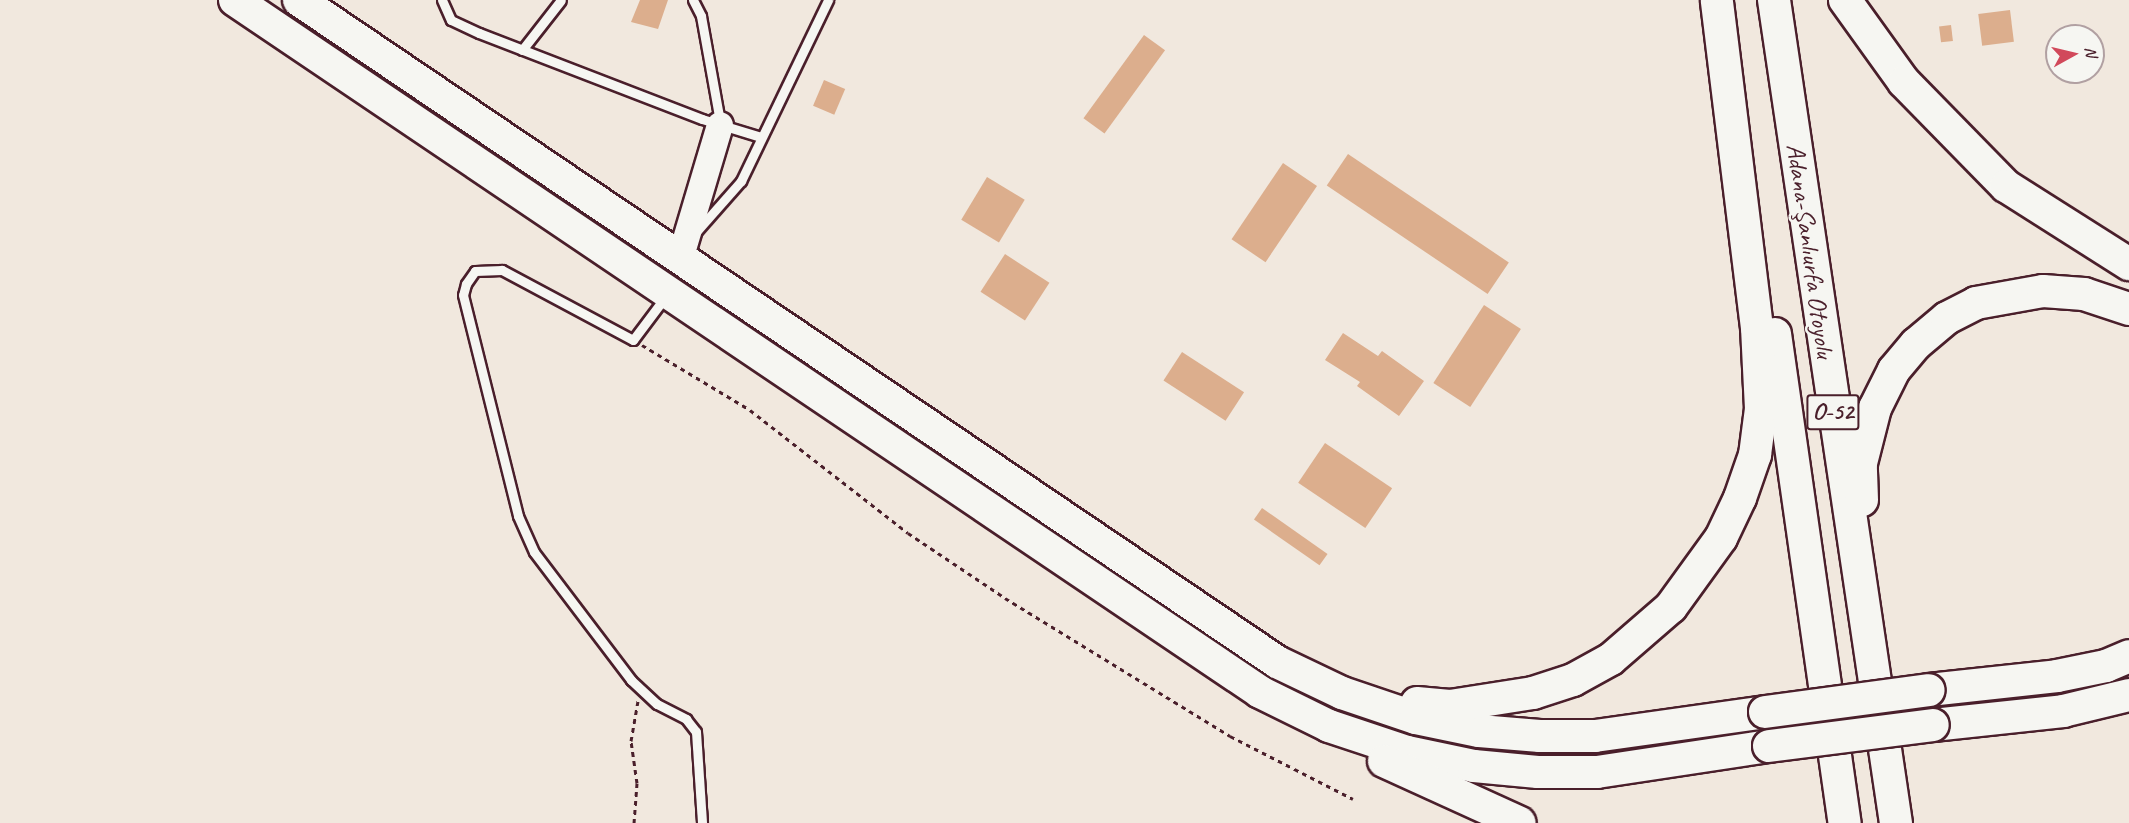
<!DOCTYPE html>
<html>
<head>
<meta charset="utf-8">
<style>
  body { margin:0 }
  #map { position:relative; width:2129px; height:823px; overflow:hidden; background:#f1e8de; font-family:Caveat,sans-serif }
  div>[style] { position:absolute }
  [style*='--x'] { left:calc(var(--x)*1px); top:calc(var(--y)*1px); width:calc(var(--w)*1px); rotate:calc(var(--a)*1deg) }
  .building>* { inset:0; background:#dcae8d; transform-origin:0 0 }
  .path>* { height:3px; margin-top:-1.5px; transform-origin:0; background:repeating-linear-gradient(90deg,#4a1f2b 0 4.5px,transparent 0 9px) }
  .roads { filter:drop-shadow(2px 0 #4a1f2b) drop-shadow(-2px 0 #4a1f2b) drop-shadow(0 2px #4a1f2b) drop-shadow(0 -2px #4a1f2b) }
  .lane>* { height:9px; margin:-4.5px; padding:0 4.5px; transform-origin:4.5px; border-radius:4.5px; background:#f6f6f2 }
  .secondary>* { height:26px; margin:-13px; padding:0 13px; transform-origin:13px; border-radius:13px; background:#f6f6f2 }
  .highway>* { height:32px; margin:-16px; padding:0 16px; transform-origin:16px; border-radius:16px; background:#f6f6f2 }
  .bridges { filter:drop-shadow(2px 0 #4a1f2b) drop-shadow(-2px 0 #4a1f2b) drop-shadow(0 2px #4a1f2b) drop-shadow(0 -2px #4a1f2b) }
  .highway-bridge>* { height:32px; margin:-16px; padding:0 16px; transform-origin:16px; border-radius:16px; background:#f6f6f2 }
  span { translate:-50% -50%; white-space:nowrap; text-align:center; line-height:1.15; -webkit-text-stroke:5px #f6f6f2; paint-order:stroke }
  .shield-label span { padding:2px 4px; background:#f6f6f2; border:2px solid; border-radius:4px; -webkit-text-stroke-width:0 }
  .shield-label { font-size:24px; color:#4a1f2b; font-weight:700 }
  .street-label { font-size:26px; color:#4a1f2b }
  .north { position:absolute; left:2045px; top:24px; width:60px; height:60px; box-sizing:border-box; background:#f6f6f2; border:2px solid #b1a0a2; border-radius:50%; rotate:82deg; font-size:16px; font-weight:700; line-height:24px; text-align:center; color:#4a1f2b }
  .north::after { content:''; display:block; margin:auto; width:21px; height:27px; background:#d1495b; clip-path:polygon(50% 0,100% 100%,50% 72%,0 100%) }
</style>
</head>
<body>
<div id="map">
  <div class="building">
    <i style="clip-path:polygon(640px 0,668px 0,658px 29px,631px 22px)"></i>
    <i style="left:2010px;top:10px;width:32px;height:32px;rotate:83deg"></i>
    <i style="left:1951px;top:25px;width:16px;height:12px;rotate:83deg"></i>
    <i style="left:1144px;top:35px;width:26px;height:103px;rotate:36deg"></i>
    <i style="left:824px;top:80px;width:23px;height:28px;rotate:23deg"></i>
    <i style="left:1348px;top:154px;width:194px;height:38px;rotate:34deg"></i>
    <i style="left:1283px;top:163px;width:41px;height:92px;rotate:34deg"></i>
    <i style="left:987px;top:177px;width:44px;height:50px;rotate:31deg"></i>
    <i style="left:1005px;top:254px;width:53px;height:45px;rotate:33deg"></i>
    <i style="left:1484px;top:305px;width:44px;height:93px;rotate:33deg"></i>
    <i style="clip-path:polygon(1343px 333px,1378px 356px,1382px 351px,1424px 381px,1399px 416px,1357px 386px,1360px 382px,1325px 360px)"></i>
    <i style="left:1182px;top:352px;width:74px;height:34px;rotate:33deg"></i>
    <i style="left:1325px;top:443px;width:81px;height:48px;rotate:34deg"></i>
    <i style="left:1262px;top:508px;width:80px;height:14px;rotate:35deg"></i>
  </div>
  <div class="path">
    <i style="--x:642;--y:345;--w:126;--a:31"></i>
    <i style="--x:750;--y:410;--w:200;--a:37.9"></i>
    <i style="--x:908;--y:533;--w:117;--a:33.8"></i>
    <i style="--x:1005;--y:598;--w:264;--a:31.5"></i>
    <i style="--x:1230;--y:736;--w:138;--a:27.1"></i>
    <i style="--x:634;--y:823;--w:40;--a:-85.7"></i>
    <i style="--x:637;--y:783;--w:42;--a:-98.1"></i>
    <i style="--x:631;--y:741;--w:41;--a:-80.1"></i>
  </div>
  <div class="roads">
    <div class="lane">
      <i style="--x:442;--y:0;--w:22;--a:66"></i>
      <i style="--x:451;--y:20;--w:31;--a:25"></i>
      <i style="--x:479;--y:33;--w:239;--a:21.1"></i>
      <i style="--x:702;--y:119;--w:62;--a:17"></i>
      <i style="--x:693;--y:0;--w:18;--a:63"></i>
      <i style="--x:701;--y:16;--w:108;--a:79.8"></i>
      <i style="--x:522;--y:50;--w:63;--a:-52"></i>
      <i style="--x:696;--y:232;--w:68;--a:-48.6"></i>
      <i style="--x:741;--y:181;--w:201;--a:-64.3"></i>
      <i style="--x:666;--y:296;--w:55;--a:126.9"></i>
      <i style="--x:633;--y:340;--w:149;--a:-151.9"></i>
      <i style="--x:502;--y:270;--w:27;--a:178"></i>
      <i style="--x:475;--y:271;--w:16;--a:125"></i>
      <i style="--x:466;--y:284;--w:11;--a:105"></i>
      <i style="--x:463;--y:295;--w:228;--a:76"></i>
      <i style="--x:518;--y:516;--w:39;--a:66"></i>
      <i style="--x:534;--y:552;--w:161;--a:52.8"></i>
      <i style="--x:631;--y:680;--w:35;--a:43"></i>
      <i style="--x:657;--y:704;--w:33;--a:27"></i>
      <i style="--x:686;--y:719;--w:16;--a:52"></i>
      <i style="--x:696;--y:732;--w:91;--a:86.2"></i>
    </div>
    <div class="secondary">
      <i style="--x:684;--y:246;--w:126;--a:-73.4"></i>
    </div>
    <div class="highway">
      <i style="--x:235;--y:0;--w:1237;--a:34.02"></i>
      <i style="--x:1260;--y:692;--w:77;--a:26.2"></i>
      <i style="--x:1329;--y:726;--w:82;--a:18.4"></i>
      <i style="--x:1407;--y:752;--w:68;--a:11.8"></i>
      <i style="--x:1474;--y:766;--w:64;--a:5.4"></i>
      <i style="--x:1538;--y:772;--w:59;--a:0"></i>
      <i style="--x:1597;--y:772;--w:174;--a:-8.6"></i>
      <i style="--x:299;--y:0;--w:1181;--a:34.09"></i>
      <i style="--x:1277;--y:662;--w:72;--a:25.5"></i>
      <i style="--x:1342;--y:693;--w:78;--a:18.7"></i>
      <i style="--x:1416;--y:718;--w:64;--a:11.7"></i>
      <i style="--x:1479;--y:731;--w:61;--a:4.7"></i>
      <i style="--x:1540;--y:736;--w:55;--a:0"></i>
      <i style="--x:1595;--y:736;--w:172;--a:-8"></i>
      <i style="--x:1774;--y:0;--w:832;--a:81.57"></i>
      <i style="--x:1845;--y:0;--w:101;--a:54.3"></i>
      <i style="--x:1904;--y:82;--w:146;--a:45.6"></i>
      <i style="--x:2006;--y:186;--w:146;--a:32.4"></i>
      <i style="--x:1775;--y:334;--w:494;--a:81.9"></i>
      <i style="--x:1862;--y:500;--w:37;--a:-92"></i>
      <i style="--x:1861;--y:463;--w:57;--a:-75.7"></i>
      <i style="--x:1875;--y:408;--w:42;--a:-63.4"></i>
      <i style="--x:1894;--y:370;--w:34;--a:-50"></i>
      <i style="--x:1916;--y:344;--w:40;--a:-40"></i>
      <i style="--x:1947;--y:318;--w:33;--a:-27"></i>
      <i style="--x:1976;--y:303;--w:68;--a:-10.2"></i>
      <i style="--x:2043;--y:291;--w:41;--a:4.2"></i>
      <i style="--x:2084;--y:294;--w:47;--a:18.4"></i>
      <i style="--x:1929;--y:690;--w:129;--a:-6.2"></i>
      <i style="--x:2057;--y:676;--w:50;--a:-11.5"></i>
      <i style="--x:2106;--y:666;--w:25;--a:-23"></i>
      <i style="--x:1417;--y:703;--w:33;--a:5"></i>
      <i style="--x:1450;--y:706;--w:84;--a:-8.9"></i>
      <i style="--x:1533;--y:693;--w:42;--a:-18"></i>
      <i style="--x:1573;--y:680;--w:43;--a:-28.9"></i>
      <i style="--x:1611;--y:659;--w:79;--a:-40.9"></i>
      <i style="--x:1671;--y:607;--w:85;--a:-54.1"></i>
      <i style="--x:1721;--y:538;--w:44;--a:-64.6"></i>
      <i style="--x:1740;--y:498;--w:46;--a:-70.8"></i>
      <i style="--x:1755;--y:455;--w:46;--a:-82.6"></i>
      <i style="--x:1761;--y:409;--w:81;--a:-92.8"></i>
      <i style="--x:1757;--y:328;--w:330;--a:-97"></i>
      <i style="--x:1933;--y:725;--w:131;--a:-6.1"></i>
      <i style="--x:2063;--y:711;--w:68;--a:-13.6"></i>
      <i style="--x:1384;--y:761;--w:149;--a:24.5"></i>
    </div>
  </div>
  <div class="bridges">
    <div class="highway-bridge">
      <i style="--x:1765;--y:712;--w:165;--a:-7.6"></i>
      <i style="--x:1769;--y:746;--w:165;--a:-7.3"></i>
    </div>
  </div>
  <div class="shield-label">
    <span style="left:1833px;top:412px">O-52</span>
  </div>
  <div class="street-label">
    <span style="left:1810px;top:251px;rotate:82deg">Adana-Şanlıurfa Otoyolu</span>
  </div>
  <div class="north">N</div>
</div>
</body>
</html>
